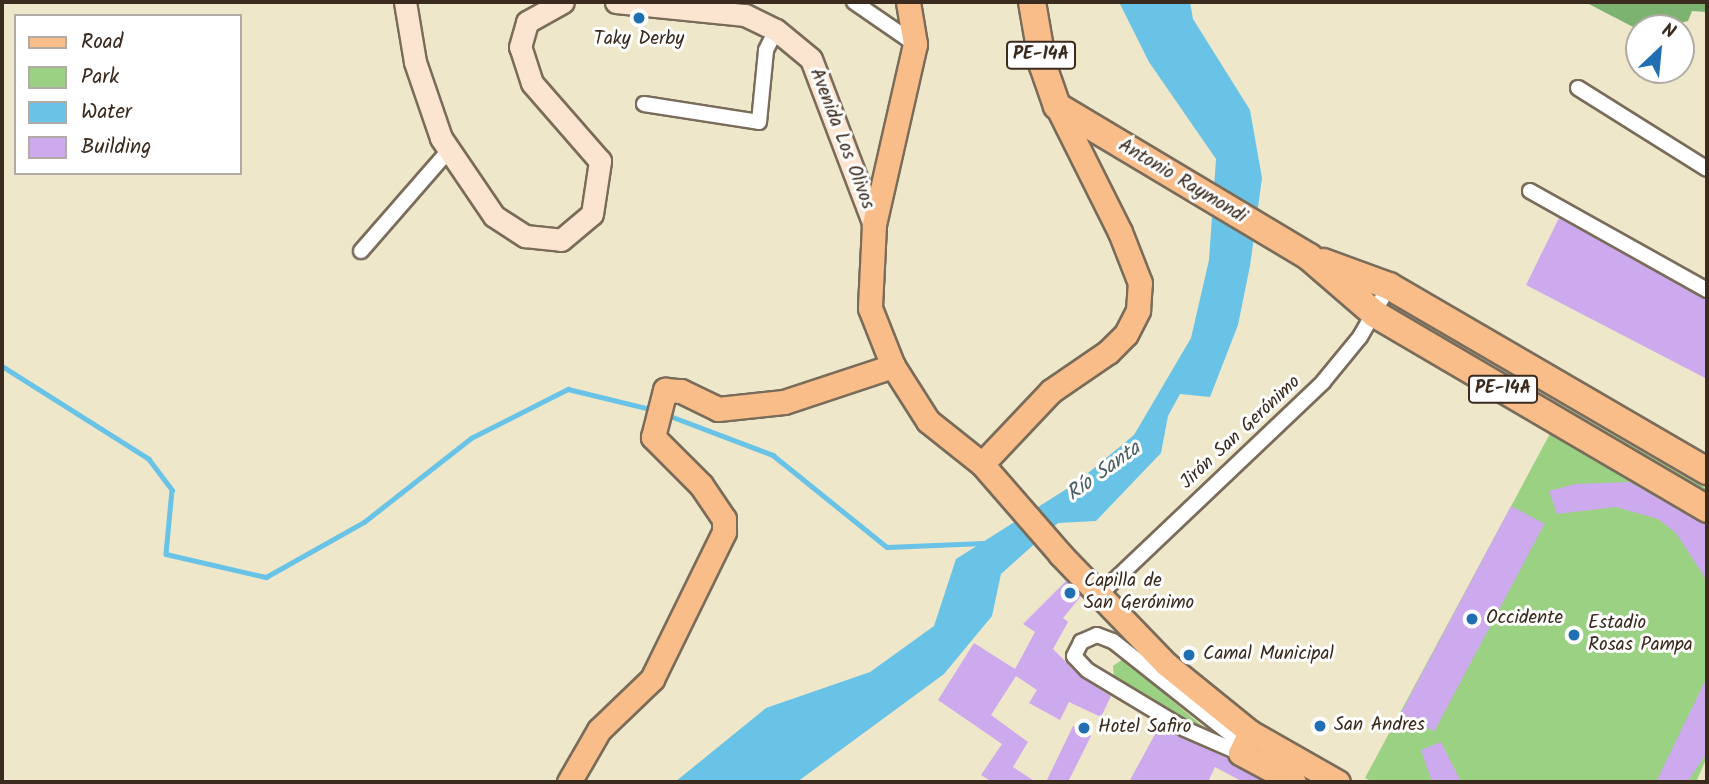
<!DOCTYPE html>
<html>
<head>
<meta charset="utf-8">
<style>
  body { margin:0 }
  #map { position:relative; width:1709px; height:784px; overflow:hidden; background:#eee7ca; font-family:Kalam,sans-serif }
  div>[style] { position:absolute }
  [style*='--x'] { left:calc(var(--x)*1px); top:calc(var(--y)*1px); width:calc(var(--w)*1px); rotate:calc(var(--a)*1deg) }
  .green>* { inset:0; background:#9bd183 }
  .forest>* { inset:0; background:#7cb371 }
  .water>* { inset:0; background:#69c3e7 }
  .stream>* { height:4.5px; margin:-2.25px; padding:0 2.25px; transform-origin:2.25px; border-radius:2.25px; background:#69c3e7 }
  .building>* { inset:0; background:#ccaaed; transform-origin:0 0 }
  .roads { filter:drop-shadow(2px 0 #7a6c5a) drop-shadow(-2px 0 #7a6c5a) drop-shadow(0 2px #7a6c5a) drop-shadow(0 -2px #7a6c5a) }
  .street>* { height:14px; margin:-7px; padding:0 7px; transform-origin:7px; border-radius:7px; background:#fff }
  .secondary>* { height:21px; margin:-10.5px; padding:0 10.5px; transform-origin:10.5px; border-radius:10.5px; background:#fce5d0 }
  .primary>* { height:23px; margin:-11.5px; padding:0 11.5px; transform-origin:11.5px; border-radius:11.5px; background:#f8bd89 }
  .highway>* { height:26px; margin:-13px; padding:0 13px; transform-origin:13px; border-radius:13px; background:#f8bd89 }
  .dots>* { width:19px; height:19px; translate:-50% -50%; box-sizing:border-box; border:4px solid #fff; border-radius:50% }
  span { translate:-50% -50%; white-space:nowrap; text-align:center; line-height:1.15; -webkit-text-stroke:6px #fff; paint-order:stroke }
  .shield-label span { padding:2px 5px; background:#fff; border:2px solid; border-radius:5px; -webkit-text-stroke-width:0 }
  .shield-label { font-size:18px; color:#3b2a1e; font-weight:700 }
  .poi-label { font-size:19px; color:#3b2a1e }
  .left { translate:0 -50%; text-align:left }
  .street-label { font-size:19px; color:#3b2a1e }
  .water-label { font-size:21px; color:#4b6064; font-style:italic }
  .frame { position:absolute; inset:0; border:4px solid #3b2a1e; pointer-events:none }
  .legend { position:absolute; left:14px; top:14px; width:228px; height:161px; box-sizing:border-box; background:#fff; border:2px solid #b1aaa5; margin:0; padding:9px 12px; list-style:none; font-size:21px; color:#3b2a1e }
  .legend li { display:flex; align-items:center; gap:14px; height:35px }
  .legend b { width:35px; border:2px solid #b1aaa5 }
  .north { position:absolute; left:1625px; top:14px; width:70px; height:70px; box-sizing:border-box; background:#fff; border:2px solid #b1aaa5; border-radius:50%; rotate:26deg; font-size:19px; font-weight:700; line-height:28px; text-align:center; color:#3b2a1e }
  .north::after { content:''; display:block; margin:auto; width:24px; height:32px; background:#1f6fb2; clip-path:polygon(50% 0,100% 100%,50% 72%,0 100%) }
</style>
</head>
<body>
<div id="map">
  <div class="green">
    <i style="clip-path:polygon(1480px 358px,1707px 489px,1707px 504px,1475px 368px)"></i>
    <i style="clip-path:polygon(1552px 430px,1707px 519px,1707px 757px,1696px 782px,1373px 782px,1365px 778px)"></i>
    <i style="clip-path:polygon(1123px 659px,1213px 735px,1171px 715px,1114px 678px,1113px 666px)"></i>
  </div>
  <div class="forest">
    <i style="clip-path:polygon(1585px 2px,1707px 2px,1707px 12px,1692px 11px,1688px 21px,1674px 25px,1637px 29px)"></i>
  </div>
  <div class="water">
    <i style="clip-path:polygon(1119px 2px,1190px 2px,1193px 19px,1250px 110px,1262px 178px,1250px 266px,1238px 325px,1210px 397px,1180px 394px,1168px 416px,1161px 453px,1096px 521px,1058px 523px,1001px 574px,992px 616px,944px 674px,797px 782px,675px 782px,766px 708px,870px 672px,934px 626px,956px 559px,1076px 483px,1134px 435px,1191px 338px,1209px 260px,1216px 159px,1149px 62px)"></i>
  </div>
  <div class="stream">
    <i style="--x:2;--y:366;--w:174;--a:32.3"></i>
    <i style="--x:149;--y:459;--w:39;--a:53"></i>
    <i style="--x:172;--y:490;--w:64;--a:95.4"></i>
    <i style="--x:166;--y:554;--w:103;--a:13"></i>
    <i style="--x:266;--y:577;--w:112;--a:-29.3"></i>
    <i style="--x:364;--y:522;--w:136;--a:-38.1"></i>
    <i style="--x:471;--y:438;--w:109;--a:-26.8"></i>
    <i style="--x:568;--y:389;--w:89;--a:13.7"></i>
    <i style="--x:665;--y:414;--w:116;--a:20.8"></i>
    <i style="--x:773;--y:455;--w:146;--a:38.9"></i>
    <i style="--x:887;--y:547;--w:97;--a:-2.4"></i>
  </div>
  <div class="building">
    <i style="clip-path:polygon(1559px 218px,1707px 300px,1707px 379px,1526px 285px)"></i>
    <i style="clip-path:polygon(1630px 482px,1706px 525px,1707px 581px,1676px 533px,1658px 519px,1616px 507px,1557px 514px,1549px 491px,1575px 484px)"></i>
    <i style="left:1511px;top:506px;width:38px;height:235px;rotate:28deg"></i>
    <i style="clip-path:polygon(1066px 581px,1081px 596px,1063px 618px,1068px 622px,1053px 649px,1082px 678px,1111px 696px,1101px 717px,1069px 702px,1060px 720px,1029px 703px,1037px 690px,1016px 676px,991px 715px,1028px 742px,1013px 767px,1036px 782px,992px 782px,981px 775px,1002px 744px,938px 700px,974px 643px,1015px 669px,1035px 632px,1023px 624px)"></i>
    <i style="clip-path:polygon(1707px 677px,1705px 756px,1687px 782px,1656px 782px)"></i>
    <i style="clip-path:polygon(1160px 725px,1227px 758px,1265px 782px,1243px 782px,1215px 767px,1208px 782px,1129px 782px)"></i>
    <i style="clip-path:polygon(1073px 726px,1091px 736px,1068px 782px,1046px 782px)"></i>
    <i style="clip-path:polygon(1441px 742px,1461px 782px,1432px 782px,1421px 750px)"></i>
  </div>
  <div class="roads">
    <div class="street">
      <i style="--x:854;--y:2;--w:74;--a:34.5"></i>
      <i style="--x:1578;--y:88;--w:152;--a:32.1"></i>
      <i style="--x:644;--y:104;--w:116;--a:8.9"></i>
      <i style="--x:759;--y:122;--w:72;--a:-84.4"></i>
      <i style="--x:766;--y:50;--w:22;--a:-63"></i>
      <i style="--x:1530;--y:191;--w:203;--a:29.2"></i>
      <i style="--x:361;--y:251;--w:134;--a:-48.9"></i>
      <i style="--x:1101;--y:593;--w:306;--a:-43.5"></i>
      <i style="--x:1323;--y:382;--w:58;--a:-50.6"></i>
      <i style="--x:1360;--y:337;--w:59;--a:-60.4"></i>
      <i style="--x:1240;--y:753;--w:60;--a:-156.4"></i>
      <i style="--x:1185;--y:729;--w:114;--a:-149"></i>
      <i style="--x:1087;--y:670;--w:19;--a:-133"></i>
      <i style="--x:1074;--y:656;--w:16;--a:-63"></i>
      <i style="--x:1081;--y:642;--w:17;--a:-24"></i>
      <i style="--x:1097;--y:635;--w:17;--a:21"></i>
      <i style="--x:1113;--y:641;--w:167;--a:38.4"></i>
    </div>
    <div class="secondary">
      <i style="--x:405;--y:2;--w:61;--a:80.5"></i>
      <i style="--x:415;--y:62;--w:80;--a:71.1"></i>
      <i style="--x:441;--y:138;--w:94;--a:55.8"></i>
      <i style="--x:494;--y:216;--w:37;--a:33"></i>
      <i style="--x:525;--y:236;--w:36;--a:6"></i>
      <i style="--x:561;--y:240;--w:40;--a:-40"></i>
      <i style="--x:592;--y:214;--w:54;--a:-81.4"></i>
      <i style="--x:600;--y:161;--w:103;--a:-131.1"></i>
      <i style="--x:532;--y:83;--w:38;--a:-108"></i>
      <i style="--x:520;--y:47;--w:26;--a:-74"></i>
      <i style="--x:527;--y:22;--w:41;--a:-29.1"></i>
      <i style="--x:616;--y:2;--w:130;--a:5.8"></i>
      <i style="--x:745;--y:15;--w:34;--a:26"></i>
      <i style="--x:776;--y:30;--w:45;--a:39.6"></i>
      <i style="--x:811;--y:59;--w:178;--a:69.2"></i>
    </div>
    <div class="primary">
      <i style="--x:908;--y:2;--w:43;--a:80.5"></i>
      <i style="--x:915;--y:44;--w:186;--a:102.8"></i>
      <i style="--x:874;--y:225;--w:83;--a:92.8"></i>
      <i style="--x:870;--y:308;--w:62;--a:68.4"></i>
      <i style="--x:893;--y:366;--w:65;--a:57.5"></i>
      <i style="--x:928;--y:421;--w:69;--a:38.5"></i>
      <i style="--x:982;--y:464;--w:121;--a:49"></i>
      <i style="--x:1061;--y:555;--w:151;--a:46.1"></i>
      <i style="--x:1166;--y:664;--w:108;--a:39"></i>
      <i style="--x:1250;--y:732;--w:101;--a:29.6"></i>
      <i style="--x:982;--y:464;--w:100;--a:-46.6"></i>
      <i style="--x:1051;--y:391;--w:69;--a:-34.4"></i>
      <i style="--x:1108;--y:352;--w:25;--a:-45"></i>
      <i style="--x:1126;--y:334;--w:27;--a:-63"></i>
      <i style="--x:1138;--y:310;--w:27;--a:-86"></i>
      <i style="--x:1140;--y:283;--w:55;--a:-111.4"></i>
      <i style="--x:1120;--y:232;--w:141;--a:-116.6"></i>
      <i style="--x:1250;--y:732;--w:23;--a:115"></i>
      <i style="--x:1240;--y:753;--w:61;--a:28.2"></i>
      <i style="--x:569;--y:782;--w:60;--a:-60"></i>
      <i style="--x:599;--y:730;--w:74;--a:-43.9"></i>
      <i style="--x:652;--y:679;--w:164;--a:-63.9"></i>
      <i style="--x:724;--y:532;--w:13;--a:-90"></i>
      <i style="--x:724;--y:519;--w:41;--a:-124.1"></i>
      <i style="--x:701;--y:485;--w:68;--a:-135"></i>
      <i style="--x:653;--y:437;--w:49;--a:-75.7"></i>
      <i style="--x:665;--y:390;--w:16;--a:4"></i>
      <i style="--x:681;--y:391;--w:41;--a:25.9"></i>
      <i style="--x:718;--y:409;--w:66;--a:-6.1"></i>
      <i style="--x:784;--y:402;--w:115;--a:-18.3"></i>
    </div>
    <div class="highway">
      <i style="--x:1032;--y:2;--w:65;--a:80.2"></i>
      <i style="--x:1043;--y:66;--w:42;--a:70.7"></i>
      <i style="--x:1057;--y:106;--w:294;--a:30.9"></i>
      <i style="--x:1309;--y:257;--w:87;--a:40.8"></i>
      <i style="--x:1375;--y:314;--w:385;--a:30.4"></i>
      <i style="--x:1323;--y:262;--w:70;--a:20"></i>
      <i style="--x:1389;--y:286;--w:368;--a:30.2"></i>
    </div>
  </div>
  <div class="dots">
    <i style="left:639px;top:18px;background:#1f6fb2"></i>
    <i style="left:1070px;top:593px;background:#1f6fb2"></i>
    <i style="left:1472px;top:619px;background:#1f6fb2"></i>
    <i style="left:1574px;top:635px;background:#1f6fb2"></i>
    <i style="left:1189px;top:655px;background:#1f6fb2"></i>
    <i style="left:1320px;top:726px;background:#1f6fb2"></i>
    <i style="left:1084px;top:728px;background:#1f6fb2"></i>
  </div>
  <div class="shield-label">
    <span style="left:1041px;top:55px">PE-14A</span>
    <span style="left:1503px;top:389px">PE-14A</span>
  </div>
  <div class="poi-label">
    <span style="left:639px;top:40px">Taky Derby</span>
    <span class="left" style="left:1084px;top:593px">Capilla de<br>San Gerónimo</span>
    <span class="left" style="left:1486px;top:619px">Occidente</span>
    <span class="left" style="left:1588px;top:635px">Estadio<br>Rosas Pampa</span>
    <span class="left" style="left:1203px;top:655px">Camal Municipal</span>
    <span class="left" style="left:1334px;top:726px">San Andres</span>
    <span class="left" style="left:1098px;top:728px">Hotel Safiro</span>
  </div>
  <div class="street-label">
    <span style="left:841px;top:139px;rotate:69deg">Avenida Los Olivos</span>
    <span style="left:1182px;top:182px;rotate:31deg">Antonio Raymondi</span>
    <span style="left:1241px;top:433px;rotate:-43deg">Jirón San Gerónimo</span>
  </div>
  <div class="water-label">
    <span style="left:1104px;top:472px;rotate:-36deg">Río Santa</span>
  </div>
  <div class="frame"></div>
  <ul class="legend">
  <li><b style="height:9px;background:#f8bd89"></b>Road</li>
  <li><b style="height:19px;background:#9bd183"></b>Park</li>
  <li><b style="height:19px;background:#69c3e7"></b>Water</li>
  <li><b style="height:19px;background:#ccaaed"></b>Building</li>
  </ul>
  <div class="north">N</div>
</div>
</body>
</html>
